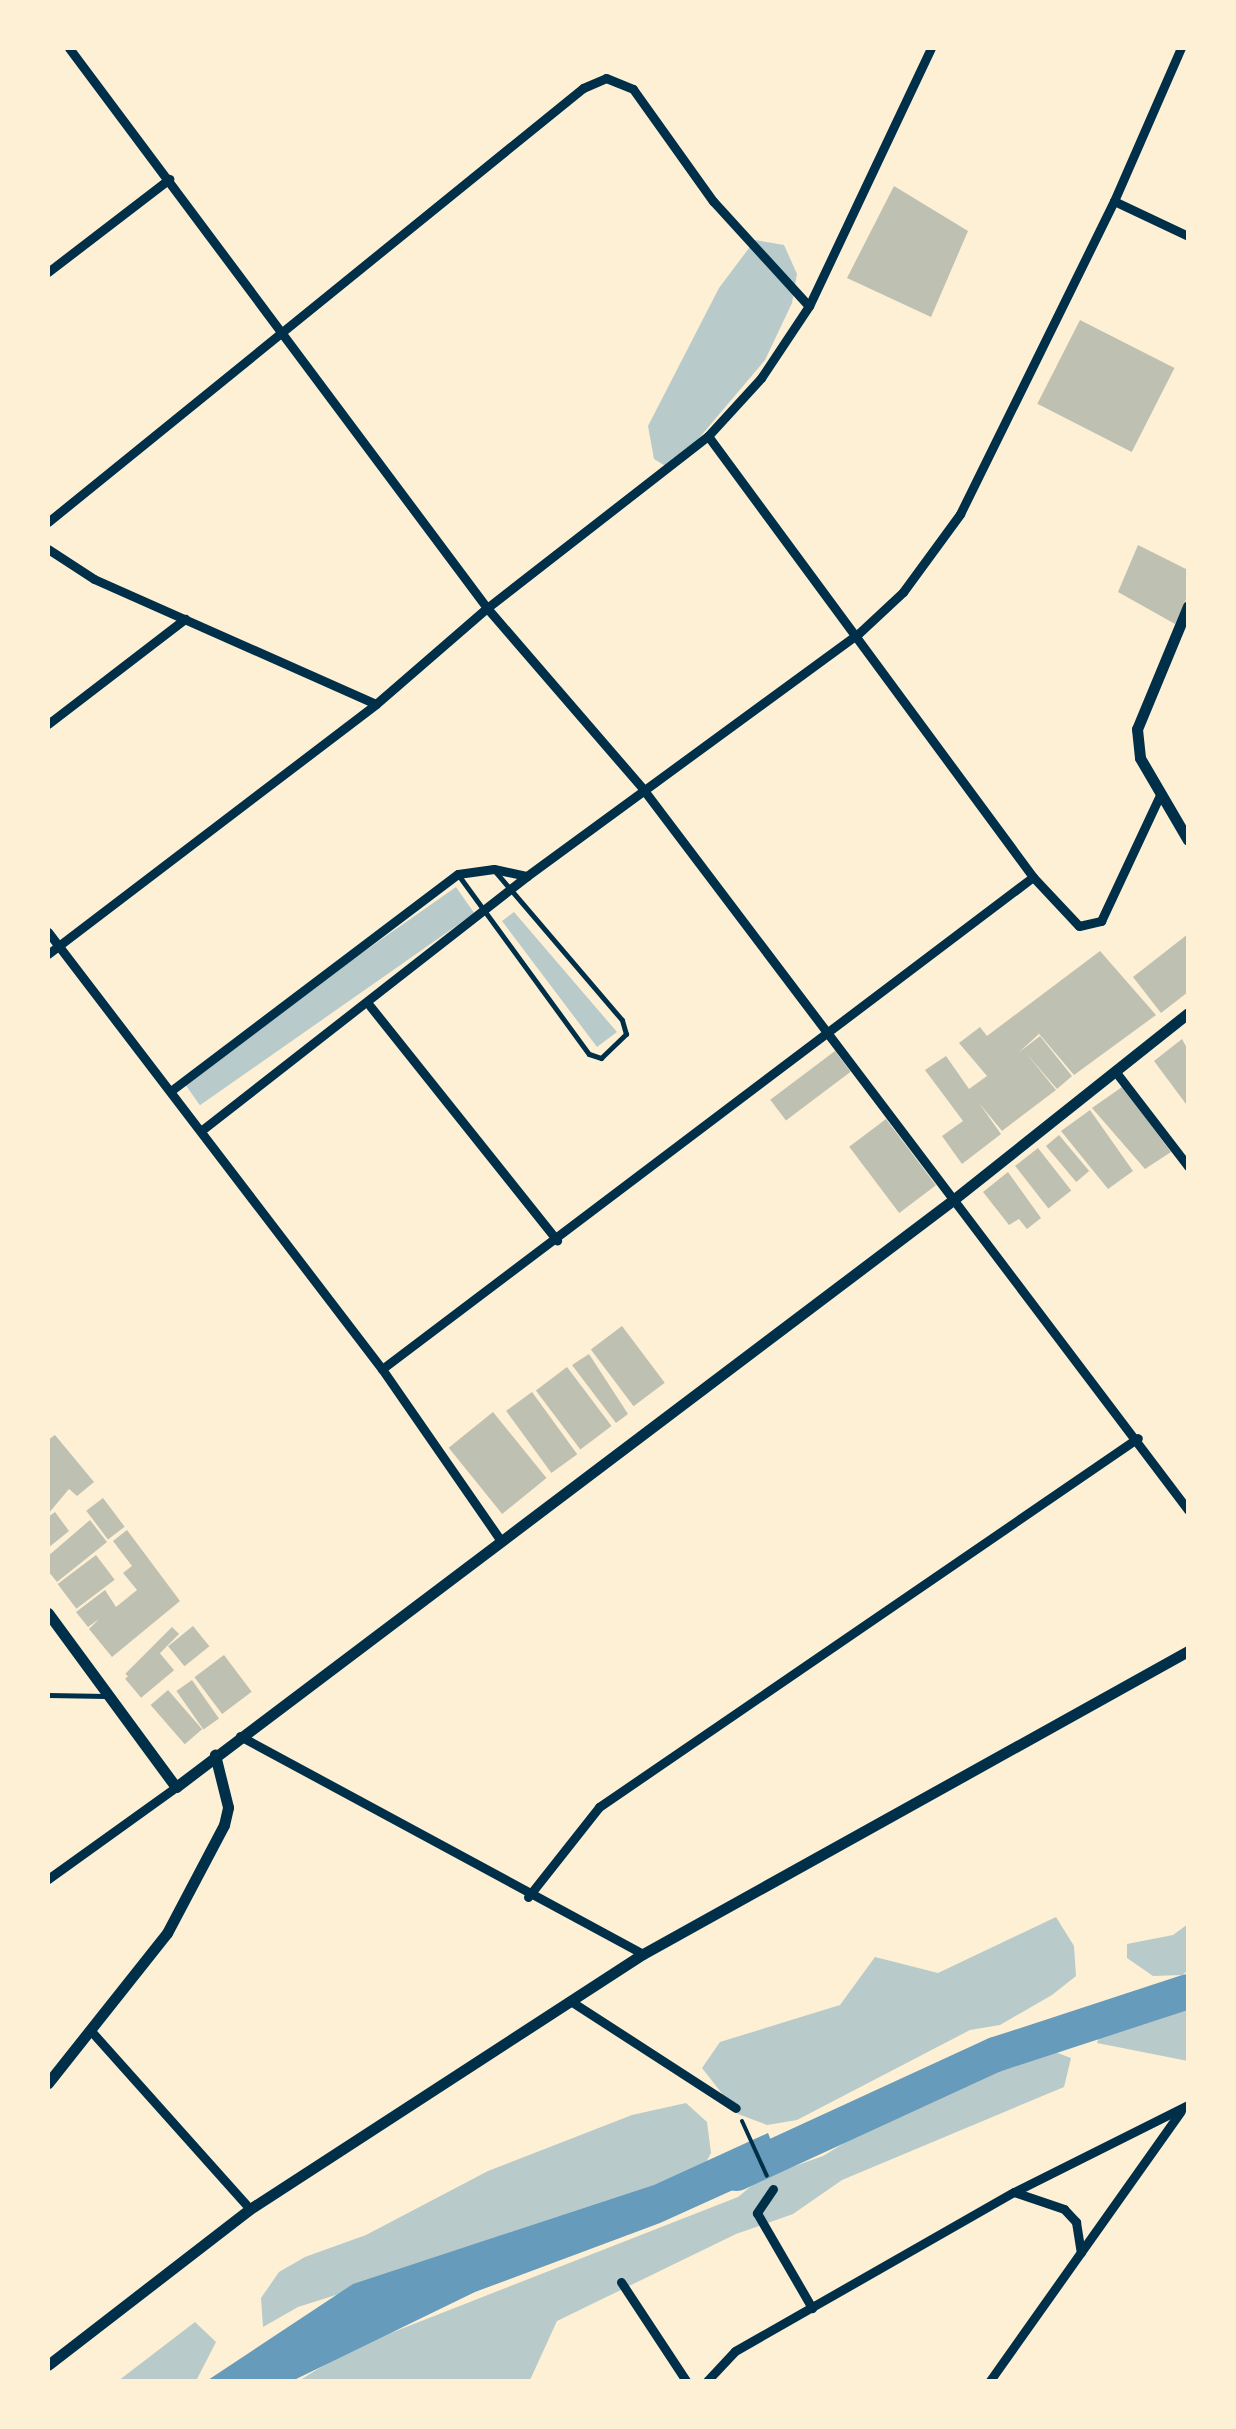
<!DOCTYPE html>
<html>
<head>
<meta charset="utf-8">
<style>
  body { margin:0 }
  #map { position:relative; width:1236px; height:2429px; overflow:hidden; background:#fdf0d5; font-family:"IBM Plex Sans",sans-serif }
  div>[style] { position:absolute }
  [style*='--x'] { left:calc(var(--x)*1px); top:calc(var(--y)*1px); width:calc(var(--w)*1px); rotate:calc(var(--a)*1deg) }
  .green>* { inset:0; background:#b9caca; transform-origin:0 0 }
  .water>* { inset:0; background:#669bbc }
  .river>* { height:35px; margin:-17.5px; padding:0 17.5px; transform-origin:17.5px; border-radius:17.5px; background:#669bbc }
  .building>* { inset:0; background:#bec0b2; transform-origin:0 0 }
  .path>* { height:4px; margin:-2px; padding:0 2px; transform-origin:2px; border-radius:2px; background:#003049 }
  .service>* { height:5px; margin:-2.5px; padding:0 2.5px; transform-origin:2.5px; border-radius:2.5px; background:#003049 }
  .minor>* { height:9px; margin:-4.5px; padding:0 4.5px; transform-origin:4.5px; border-radius:4.5px; background:#003049 }
  .tertiary>* { height:11px; margin:-5.5px; padding:0 5.5px; transform-origin:5.5px; border-radius:5.5px; background:#003049 }
  span { translate:-50% -50%; white-space:nowrap; text-align:center; line-height:1.15; -webkit-text-stroke:10px #fdf0d5; paint-order:stroke }
  .frame { position:absolute; inset:0; border:50px solid #fdf0d5; pointer-events:none }
</style>
</head>
<body>
<div id="map">
  <div class="green">
    <i style="clip-path:polygon(755px 240px,784px 245px,797px 274px,792px 303px,765px 360px,672px 470px,654px 459px,648px 426px,719px 288px)"></i>
    <i style="left:456px;top:887px;width:32px;height:335px;rotate:55deg"></i>
    <i style="clip-path:polygon(514px 912px,617px 1032px,597px 1047px,502px 921px)"></i>
    <i style="clip-path:polygon(1056px 1917px,1074px 1946px,1076px 1976px,1052px 1995px,1000px 2025px,970px 2030px,797px 2120px,767px 2125px,738px 2114px,702px 2068px,720px 2042px,840px 2005px,875px 1957px,938px 1973px)"></i>
    <i style="clip-path:polygon(1188px 1924px,1188px 1971px,1182px 1975px,1153px 1976px,1127px 1958px,1127px 1944px,1173px 1935px)"></i>
    <i style="clip-path:polygon(1188px 1988px,1188px 2061px,1097px 2043px,1108px 2014px)"></i>
    <i style="clip-path:polygon(1039px 2046px,1071px 2058px,1064px 2087px,842px 2180px,793px 2214px,736px 2234px,557px 2321px,530px 2380px,297px 2382px,350px 2349px,738px 2197px,761px 2178px,823px 2156px,981px 2060px)"></i>
    <i style="clip-path:polygon(686px 2103px,707px 2122px,711px 2153px,697px 2180px,298px 2307px,263px 2327px,261px 2298px,279px 2272px,305px 2257px,366px 2235px,488px 2171px,632px 2115px)"></i>
    <i style="clip-path:polygon(195px 2322px,216px 2342px,196px 2381px,118px 2381px)"></i>
  </div>
  <div class="water">
    <i style="clip-path:polygon(768px 2133px,782px 2168px,660px 2223px,475px 2292px,292px 2381px,205px 2382px,353px 2284px,654px 2185px)"></i>
  </div>
  <div class="river">
    <i style="--x:736;--y:2173;--w:285;--a:-24.7"></i>
    <i style="--x:995;--y:2054;--w:203;--a:-18.1"></i>
  </div>
  <div class="building">
    <i style="clip-path:polygon(894px 186px,968px 231px,931px 317px,847px 278px)"></i>
    <i style="left:1080px;top:320px;width:106px;height:94px;rotate:27deg"></i>
    <i style="clip-path:polygon(1138px 545px,1188px 570px,1188px 595px,1175px 624px,1118px 592px)"></i>
    <i style="clip-path:polygon(1188px 934px,1188px 992px,1161px 1013px,1133px 977px)"></i>
    <i style="clip-path:polygon(1100px 951px,1156px 1015px,1074px 1075px,1035px 1029px,1039px 1034px,1018px 1053px,1040px 1036px,1072px 1076px,1057px 1089px,1026px 1053px,1056px 1090px,1002px 1131px,979px 1103px,1001px 1134px,962px 1164px,942px 1136px,963px 1121px,925px 1070px,946px 1056px,969px 1089px,987px 1076px,959px 1043px,980px 1027px,987px 1036px)"></i>
    <i style="clip-path:polygon(1182px 1039px,1188px 1050px,1186px 1104px,1154px 1061px)"></i>
    <i style="left:835px;top:1051px;width:26px;height:81px;rotate:53deg"></i>
    <i style="clip-path:polygon(1122px 1087px,1171px 1152px,1145px 1169px,1092px 1108px)"></i>
    <i style="clip-path:polygon(1090px 1110px,1133px 1171px,1108px 1189px,1061px 1131px)"></i>
    <i style="left:886px;top:1119px;width:83px;height:46px;rotate:53deg"></i>
    <i style="left:1059px;top:1135px;width:47px;height:17px;rotate:50deg"></i>
    <i style="left:1038px;top:1148px;width:54px;height:29px;rotate:52deg"></i>
    <i style="clip-path:polygon(1008px 1172px,1041px 1218px,1027px 1229px,1019px 1219px,1009px 1225px,983px 1192px)"></i>
    <i style="left:622px;top:1326px;width:71px;height:39px;rotate:53deg"></i>
    <i style="clip-path:polygon(589px 1354px,628px 1414px,616px 1423px,572px 1365px)"></i>
    <i style="left:567px;top:1367px;width:74px;height:39px;rotate:53deg"></i>
    <i style="left:532px;top:1392px;width:77px;height:32px;rotate:54deg"></i>
    <i style="left:493px;top:1412px;width:85px;height:57px;rotate:51deg"></i>
    <i style="clip-path:polygon(55px 1435px,94px 1482px,77px 1496px,69px 1489px,48px 1514px,48px 1440px)"></i>
    <i style="left:103px;top:1498px;width:36px;height:21px;rotate:53deg"></i>
    <i style="clip-path:polygon(55px 1512px,69px 1531px,48px 1548px,48px 1517px)"></i>
    <i style="clip-path:polygon(90px 1520px,107px 1542px,57px 1582px,48px 1571px,48px 1556px)"></i>
    <i style="clip-path:polygon(127px 1530px,180px 1601px,112px 1657px,89px 1629px,99px 1619px,88px 1627px,76px 1612px,105px 1590px,116px 1607px,137px 1590px,123px 1573px,132px 1566px,113px 1541px)"></i>
    <i style="left:96px;top:1555px;width:31px;height:48px;rotate:53deg"></i>
    <i style="left:193px;top:1626px;width:26px;height:32px;rotate:51deg"></i>
    <i style="left:172px;top:1627px;width:10px;height:66px;rotate:45deg"></i>
    <i style="left:158px;top:1651px;width:25px;height:43px;rotate:50deg"></i>
    <i style="left:224px;top:1655px;width:46px;height:37px;rotate:53deg"></i>
    <i style="left:192px;top:1680px;width:47px;height:19px;rotate:55deg"></i>
    <i style="left:168px;top:1690px;width:52px;height:23px;rotate:49deg"></i>
  </div>
  <div class="path">
    <i style="--x:742;--y:2121;--w:60;--a:65.6"></i>
  </div>
  <div class="service">
    <i style="--x:459;--y:876;--w:220;--a:53.9"></i>
    <i style="--x:589;--y:1054;--w:13;--a:18"></i>
    <i style="--x:601;--y:1058;--w:35;--a:-44"></i>
    <i style="--x:626;--y:1034;--w:15;--a:-106"></i>
    <i style="--x:622;--y:1020;--w:197;--a:-130.5"></i>
    <i style="--x:48;--y:1695;--w:58;--a:1"></i>
  </div>
  <div class="minor">
    <i style="--x:69;--y:48;--w:699;--a:53.26"></i>
    <i style="--x:487;--y:608;--w:239;--a:49.2"></i>
    <i style="--x:643;--y:789;--w:904;--a:52.91"></i>
    <i style="--x:1114;--y:201;--w:82;--a:25.3"></i>
    <i style="--x:48;--y:272;--w:153;--a:-37.5"></i>
    <i style="--x:708;--y:436;--w:548;--a:53.61"></i>
    <i style="--x:1033;--y:877;--w:67;--a:46.8"></i>
    <i style="--x:1079;--y:926;--w:23;--a:-13"></i>
    <i style="--x:1101;--y:921;--w:139;--a:-64.9"></i>
    <i style="--x:48;--y:522;--w:689;--a:-39.05"></i>
    <i style="--x:583;--y:88;--w:25;--a:-23"></i>
    <i style="--x:606;--y:78;--w:29;--a:22"></i>
    <i style="--x:633;--y:89;--w:138;--a:54.5"></i>
    <i style="--x:713;--y:201;--w:142;--a:47.6"></i>
    <i style="--x:48;--y:549;--w:55;--a:33.1"></i>
    <i style="--x:94;--y:579;--w:308;--a:23.9"></i>
    <i style="--x:48;--y:724;--w:173;--a:-37.5"></i>
    <i style="--x:48;--y:932;--w:550;--a:52.61"></i>
    <i style="--x:382;--y:1369;--w:209;--a:55.3"></i>
    <i style="--x:48;--y:954;--w:412;--a:-37.3"></i>
    <i style="--x:376;--y:704;--w:147;--a:-40.9"></i>
    <i style="--x:487;--y:608;--w:280;--a:-37.9"></i>
    <i style="--x:708;--y:436;--w:79;--a:-47.6"></i>
    <i style="--x:761;--y:378;--w:87;--a:-56.3"></i>
    <i style="--x:809;--y:306;--w:285;--a:-64.7"></i>
    <i style="--x:370;--y:1006;--w:300;--a:51.4"></i>
    <i style="--x:1115;--y:1071;--w:120;--a:52.5"></i>
    <i style="--x:172;--y:1090;--w:358;--a:-37.1"></i>
    <i style="--x:458;--y:874;--w:36;--a:-8"></i>
    <i style="--x:494;--y:869;--w:34;--a:12"></i>
    <i style="--x:202;--y:1130;--w:412;--a:-38"></i>
    <i style="--x:527;--y:876;--w:410;--a:-36.2"></i>
    <i style="--x:858;--y:634;--w:62;--a:-43"></i>
    <i style="--x:903;--y:592;--w:97;--a:-53.8"></i>
    <i style="--x:960;--y:514;--w:349;--a:-63.8"></i>
    <i style="--x:1114;--y:201;--w:167;--a:-66.4"></i>
    <i style="--x:382;--y:1369;--w:816;--a:-37.08"></i>
    <i style="--x:240;--y:1736;--w:458;--a:28.4"></i>
    <i style="--x:48;--y:1879;--w:158;--a:-35.7"></i>
    <i style="--x:528;--y:1897;--w:115;--a:-51.7"></i>
    <i style="--x:599;--y:1807;--w:653;--a:-34.4"></i>
    <i style="--x:572;--y:2002;--w:195;--a:32.9"></i>
    <i style="--x:91;--y:2031;--w:239;--a:48.2"></i>
    <i style="--x:773;--y:2189;--w:29;--a:124"></i>
    <i style="--x:757;--y:2213;--w:110;--a:59.9"></i>
    <i style="--x:1014;--y:2192;--w:53;--a:18.8"></i>
    <i style="--x:1064;--y:2209;--w:18;--a:47"></i>
    <i style="--x:1076;--y:2222;--w:31;--a:81"></i>
    <i style="--x:621;--y:2282;--w:120;--a:56.6"></i>
    <i style="--x:706;--y:2382;--w:42;--a:-46.9"></i>
    <i style="--x:735;--y:2351;--w:321;--a:-29.7"></i>
    <i style="--x:1014;--y:2192;--w:195;--a:-26.6"></i>
    <i style="--x:989;--y:2382;--w:332;--a:-54.7"></i>
  </div>
  <div class="tertiary">
    <i style="--x:1188;--y:606;--w:133;--a:112.5"></i>
    <i style="--x:1137;--y:729;--w:29;--a:84"></i>
    <i style="--x:1140;--y:758;--w:95;--a:59.7"></i>
    <i style="--x:48;--y:1613;--w:216;--a:53.7"></i>
    <i style="--x:176;--y:1787;--w:974;--a:-37.07"></i>
    <i style="--x:953;--y:1200;--w:300;--a:-38.5"></i>
    <i style="--x:48;--y:2083;--w:191;--a:-51.6"></i>
    <i style="--x:167;--y:1933;--w:122;--a:-62.2"></i>
    <i style="--x:224;--y:1825;--w:18;--a:-77"></i>
    <i style="--x:228;--y:1807;--w:54;--a:-104"></i>
    <i style="--x:48;--y:2365;--w:255;--a:-37.7"></i>
    <i style="--x:250;--y:2209;--w:468;--a:-33"></i>
    <i style="--x:643;--y:1954;--w:624;--a:-29.07"></i>
  </div>
  <div class="frame"></div>
</div>
</body>
</html>
